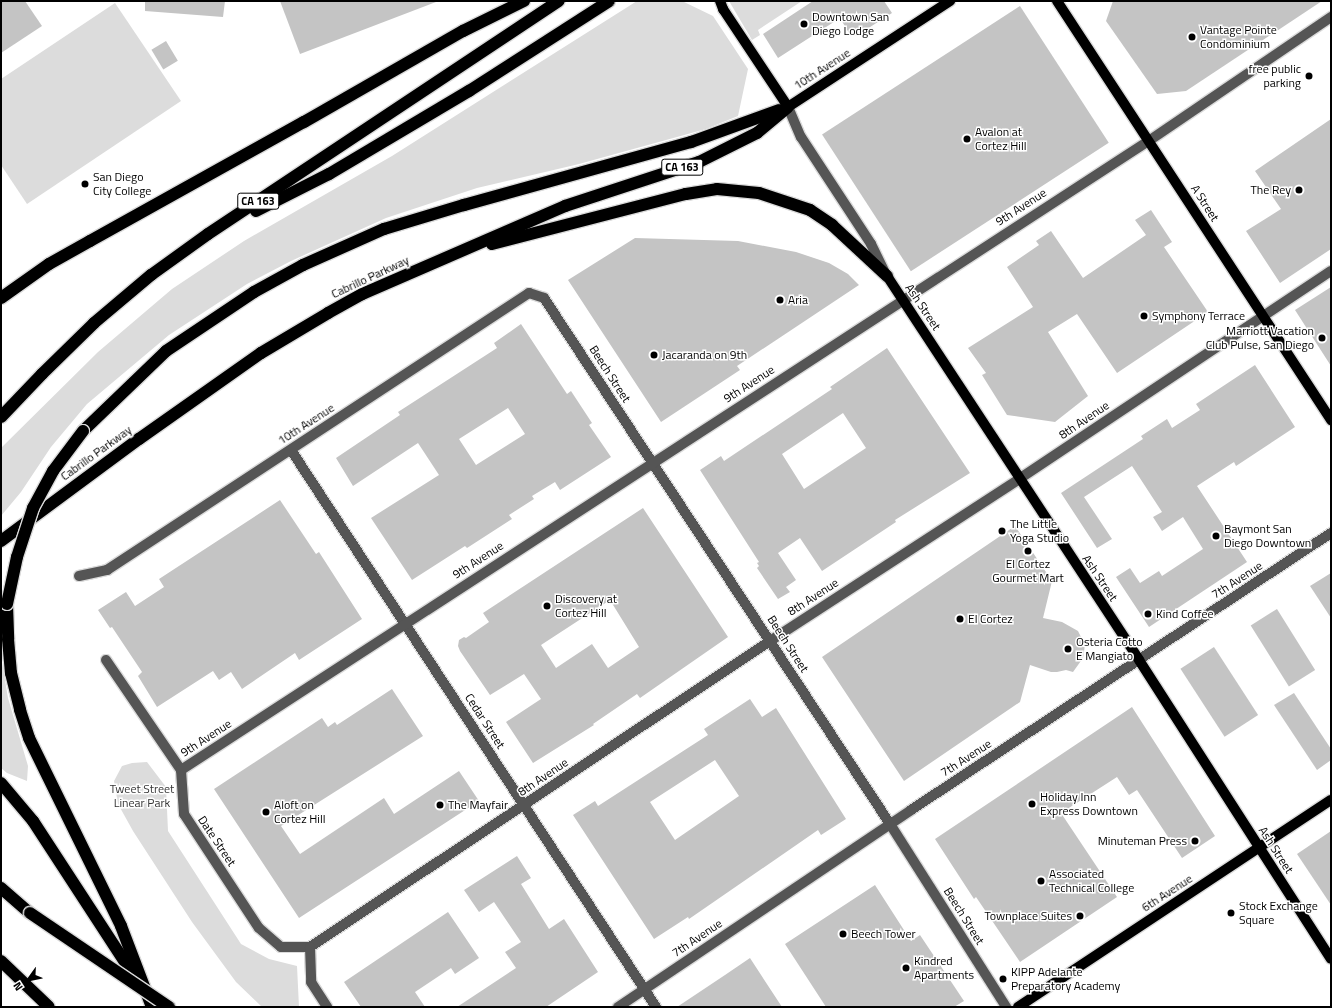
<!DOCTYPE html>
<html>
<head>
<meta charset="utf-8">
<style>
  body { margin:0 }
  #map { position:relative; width:1332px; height:1008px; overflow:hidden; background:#fff; font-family:"Titillium Web",sans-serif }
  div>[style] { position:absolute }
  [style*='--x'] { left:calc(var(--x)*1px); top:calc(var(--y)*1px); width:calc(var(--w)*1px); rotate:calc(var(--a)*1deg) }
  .green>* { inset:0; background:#dcdcdc }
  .building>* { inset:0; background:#c4c4c4; transform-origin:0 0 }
  .roads { filter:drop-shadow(1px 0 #dbdbdb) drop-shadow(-1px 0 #dbdbdb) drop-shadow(0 1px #dbdbdb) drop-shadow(0 -1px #dbdbdb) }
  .minor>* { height:10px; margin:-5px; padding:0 5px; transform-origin:5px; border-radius:5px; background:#555 }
  .major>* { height:10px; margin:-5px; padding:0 5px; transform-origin:5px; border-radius:5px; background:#000 }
  .highway>* { height:12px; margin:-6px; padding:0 6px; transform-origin:6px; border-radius:6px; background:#000 }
  .bridges { filter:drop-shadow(1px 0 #dbdbdb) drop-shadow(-1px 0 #dbdbdb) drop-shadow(0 1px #dbdbdb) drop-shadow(0 -1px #dbdbdb) }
  .highway-bridge>* { height:12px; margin:-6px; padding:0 6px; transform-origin:6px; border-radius:6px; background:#000 }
  .dots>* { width:11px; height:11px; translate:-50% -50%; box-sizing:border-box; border:2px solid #fff; border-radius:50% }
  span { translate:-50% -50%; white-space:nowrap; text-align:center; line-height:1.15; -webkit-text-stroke:3px #fff; paint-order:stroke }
  .shield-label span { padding:1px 3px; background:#fff; border:1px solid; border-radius:3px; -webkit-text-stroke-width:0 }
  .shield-label { font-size:11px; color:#000; font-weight:700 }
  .poi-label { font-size:12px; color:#000 }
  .left { translate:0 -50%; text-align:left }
  .right { translate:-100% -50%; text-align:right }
  .street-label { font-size:12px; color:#000 }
  .park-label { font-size:12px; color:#333 }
  .frame { position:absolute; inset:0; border:2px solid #000; pointer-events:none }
  .north { position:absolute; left:8px; top:960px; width:40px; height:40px; -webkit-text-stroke:3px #fff; paint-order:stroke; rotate:237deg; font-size:11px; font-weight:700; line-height:16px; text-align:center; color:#000 }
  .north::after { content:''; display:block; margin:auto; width:14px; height:18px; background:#000; clip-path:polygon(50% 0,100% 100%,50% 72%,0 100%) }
</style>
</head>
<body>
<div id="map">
  <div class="green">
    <i style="clip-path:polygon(637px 1px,682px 1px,713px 16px,748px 69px,738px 116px,706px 129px,579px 164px,477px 188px,386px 218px,291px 261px,247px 284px,169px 335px,87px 404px,51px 447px,21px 492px,1px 516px,1px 448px,98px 352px,172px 289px,244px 241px,392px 156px)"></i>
    <i style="clip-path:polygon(729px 1px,802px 1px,758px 30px,760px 35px,752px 40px)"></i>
    <i style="clip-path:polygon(115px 3px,181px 101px,27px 204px,1px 165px,1px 79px)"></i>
    <i style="clip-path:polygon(1px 656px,8px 698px,28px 766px,27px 781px,7px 773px,1px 768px)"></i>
    <i style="clip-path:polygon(147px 762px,166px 787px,168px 831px,241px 944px,269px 959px,297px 966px,299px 1007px,262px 1007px,236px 982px,192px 922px,133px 831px,118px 804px,114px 781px,122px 766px,132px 763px)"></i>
  </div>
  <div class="building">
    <i style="clip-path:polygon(1px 1px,25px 1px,42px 26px,1px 53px)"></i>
    <i style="clip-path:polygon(145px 1px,225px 1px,223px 17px,145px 11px)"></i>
    <i style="clip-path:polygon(280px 1px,435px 1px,436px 2px,300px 54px)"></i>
    <i style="clip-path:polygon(813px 1px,884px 1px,892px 13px,856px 36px,853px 30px,849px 33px,840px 18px,778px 58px,763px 34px)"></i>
    <i style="clip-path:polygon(1113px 1px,1322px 1px,1186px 91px,1157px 94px,1106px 21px)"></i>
    <i style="left:1020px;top:6px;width:163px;height:236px;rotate:57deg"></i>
    <i style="left:166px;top:41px;width:23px;height:17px;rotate:59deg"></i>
    <i style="clip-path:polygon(1331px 119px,1331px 249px,1280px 283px,1246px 231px,1281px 209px,1255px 171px)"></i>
    <i style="clip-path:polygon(1151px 210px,1172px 242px,1164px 247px,1208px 312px,1117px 373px,1077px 314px,1048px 332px,1088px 396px,1055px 422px,1007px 415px,982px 375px,986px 373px,968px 348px,1033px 307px,1007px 267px,1039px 245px,1036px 241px,1051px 231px,1083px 278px,1146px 235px,1135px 220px)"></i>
    <i style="clip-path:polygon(635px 238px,738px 241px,796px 252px,829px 263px,848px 274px,859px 285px,737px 366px,740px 370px,661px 422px,568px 280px)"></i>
    <i style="clip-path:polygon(1331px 287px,1331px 366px,1295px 310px)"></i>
    <i style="clip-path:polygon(evenodd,521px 324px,567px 394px,571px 391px,592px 423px,589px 425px,611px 457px,560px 490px,555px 482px,532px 496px,534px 499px,509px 515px,512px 519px,467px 548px,465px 546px,412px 580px,371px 518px,439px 475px,418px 443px,353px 486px,336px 458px,400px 415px,398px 412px,497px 348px,494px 343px,521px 324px,508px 408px,525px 434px,476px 465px,459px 439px,508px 408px)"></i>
    <i style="clip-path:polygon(evenodd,887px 348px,970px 473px,895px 520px,896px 522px,822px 571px,800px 538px,778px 553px,796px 580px,786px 587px,790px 592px,778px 599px,757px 568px,759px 566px,757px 563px,759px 562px,700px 470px,721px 456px,724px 461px,832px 389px,830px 387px,887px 348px,843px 413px,866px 448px,804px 489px,782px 454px,843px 413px)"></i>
    <i style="clip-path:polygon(1255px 365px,1295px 427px,1236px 466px,1234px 462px,1197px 486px,1247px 562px,1149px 627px,1116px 577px,1130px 568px,1140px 583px,1159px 571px,1162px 576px,1203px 549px,1183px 517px,1162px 531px,1153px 517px,1162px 512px,1132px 466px,1084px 497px,1112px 539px,1097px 548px,1061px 493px,1143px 439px,1141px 436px,1167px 419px,1172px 428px,1200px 410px,1196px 404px)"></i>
    <i style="clip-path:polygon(280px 500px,316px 554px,319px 552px,362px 619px,299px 660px,295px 653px,242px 689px,231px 672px,219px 680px,213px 671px,157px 707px,138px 676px,142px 672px,112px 627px,110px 628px,98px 610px,126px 592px,135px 606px,164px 587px,159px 579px)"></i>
    <i style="clip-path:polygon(evenodd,643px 508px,728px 637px,640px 698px,637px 694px,593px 724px,594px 725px,533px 763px,506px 722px,541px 699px,524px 674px,490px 695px,460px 651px,458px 646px,459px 640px,464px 637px,466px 638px,489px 622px,483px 613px,643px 508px,610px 600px,639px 647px,608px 668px,592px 644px,556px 668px,541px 645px,610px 600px)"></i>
    <i style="clip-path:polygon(1015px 526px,1052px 581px,1043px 618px,1062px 622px,1078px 631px,1085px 645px,1083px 658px,1073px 672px,1066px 670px,1057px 672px,1051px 672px,1030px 665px,1020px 702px,904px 781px,822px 657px)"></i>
    <i style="clip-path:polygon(1331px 573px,1331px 618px,1310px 586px)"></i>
    <i style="left:1277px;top:609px;width:72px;height:31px;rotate:58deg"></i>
    <i style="left:1214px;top:647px;width:81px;height:40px;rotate:57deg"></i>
    <i style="clip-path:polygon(392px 689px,423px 736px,281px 826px,300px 854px,384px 798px,394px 814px,459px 771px,479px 801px,299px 918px,214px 789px,322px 718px,328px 727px,335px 722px,337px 725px)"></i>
    <i style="clip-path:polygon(1294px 693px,1331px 749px,1331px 760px,1317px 770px,1274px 705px)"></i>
    <i style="clip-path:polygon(evenodd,750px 699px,762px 717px,776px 708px,846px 819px,821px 835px,818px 830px,689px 919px,688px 917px,654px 939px,573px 815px,595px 801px,598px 806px,708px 735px,704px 729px,750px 699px,715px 760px,739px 796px,675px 840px,650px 802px,715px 760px)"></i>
    <i style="clip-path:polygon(1132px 707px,1215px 836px,1182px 858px,1137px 790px,1129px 795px,1117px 777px,1061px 813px,1117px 897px,1020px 962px,976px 897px,974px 899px,935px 839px)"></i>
    <i style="clip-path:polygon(1331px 831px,1331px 905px,1297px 854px)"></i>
    <i style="clip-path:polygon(517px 856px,531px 878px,521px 884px,549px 929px,564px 919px,598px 972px,546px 1007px,457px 1007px,516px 968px,505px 952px,521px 942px,494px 902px,479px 912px,464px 890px)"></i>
    <i style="clip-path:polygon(875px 885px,911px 941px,920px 935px,964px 1001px,954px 1007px,826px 1007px,785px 944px)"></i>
    <i style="clip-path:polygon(448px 912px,479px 958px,455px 974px,451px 968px,415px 992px,425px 1007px,361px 1007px,344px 982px)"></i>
    <i style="clip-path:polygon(750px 958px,782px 1007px,677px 1007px,725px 975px)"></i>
  </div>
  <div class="roads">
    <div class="minor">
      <i style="--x:788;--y:107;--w:33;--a:67"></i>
      <i style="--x:801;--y:137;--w:128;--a:56.8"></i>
      <i style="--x:871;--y:244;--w:32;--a:64"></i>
      <i style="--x:291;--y:450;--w:666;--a:56.76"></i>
      <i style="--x:79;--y:576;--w:29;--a:-12"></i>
      <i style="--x:107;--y:570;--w:505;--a:-33.28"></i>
      <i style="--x:529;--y:293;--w:16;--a:18"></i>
      <i style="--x:544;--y:298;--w:630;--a:56.66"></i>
      <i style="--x:890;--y:824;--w:217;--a:57.6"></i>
      <i style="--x:106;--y:660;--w:133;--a:55.7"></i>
      <i style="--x:181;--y:770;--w:44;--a:86.1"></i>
      <i style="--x:184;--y:814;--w:136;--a:56.7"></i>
      <i style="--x:259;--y:928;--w:29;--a:41"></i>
      <i style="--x:281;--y:947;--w:29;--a:0"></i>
      <i style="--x:181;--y:770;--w:1156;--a:-33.03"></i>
      <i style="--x:1150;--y:140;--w:219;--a:-34.2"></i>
      <i style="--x:310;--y:947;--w:552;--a:-33.63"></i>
      <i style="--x:770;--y:641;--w:297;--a:-33"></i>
      <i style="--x:1019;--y:479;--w:375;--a:-33.7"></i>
      <i style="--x:310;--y:947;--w:35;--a:88"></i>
      <i style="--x:311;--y:982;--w:30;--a:57"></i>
      <i style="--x:618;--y:1007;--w:353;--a:-33.9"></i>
      <i style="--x:911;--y:810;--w:503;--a:-33.41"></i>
    </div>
    <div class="major">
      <i style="--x:720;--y:1;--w:9;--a:69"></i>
      <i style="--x:723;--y:9;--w:118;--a:56.4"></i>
      <i style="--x:788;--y:107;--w:194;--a:-33.2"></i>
      <i style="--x:1057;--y:1;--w:501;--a:56.82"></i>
      <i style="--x:887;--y:276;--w:459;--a:56.7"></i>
      <i style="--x:1139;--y:660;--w:355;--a:57.3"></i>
      <i style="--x:1018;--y:1007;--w:375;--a:-33.5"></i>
    </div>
    <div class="highway">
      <i style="--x:256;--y:211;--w:82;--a:-26.9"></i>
      <i style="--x:329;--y:174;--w:163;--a:-30.7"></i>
      <i style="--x:469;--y:91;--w:166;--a:-32.7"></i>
      <i style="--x:492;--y:244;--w:200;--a:-14.5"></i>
      <i style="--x:686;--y:194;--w:31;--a:-9"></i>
      <i style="--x:717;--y:189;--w:42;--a:5.4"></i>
      <i style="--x:759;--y:193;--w:54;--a:18.4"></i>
      <i style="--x:810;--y:210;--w:27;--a:34"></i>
      <i style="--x:832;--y:225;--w:75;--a:42.8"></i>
      <i style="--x:1;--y:298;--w:59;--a:-35.3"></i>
      <i style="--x:49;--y:264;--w:47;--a:-29.3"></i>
      <i style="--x:90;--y:241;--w:245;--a:-29.1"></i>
      <i style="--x:304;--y:122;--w:183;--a:-29.8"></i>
      <i style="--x:463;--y:31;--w:68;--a:-26.2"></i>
      <i style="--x:1;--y:417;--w:59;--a:-46.4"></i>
      <i style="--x:42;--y:374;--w:73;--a:-44.4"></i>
      <i style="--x:94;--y:323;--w:75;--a:-40.1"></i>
      <i style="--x:151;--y:275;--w:70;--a:-35.7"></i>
      <i style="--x:208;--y:234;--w:421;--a:-33.6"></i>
      <i style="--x:83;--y:431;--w:115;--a:-43.9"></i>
      <i style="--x:166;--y:351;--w:106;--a:-33.8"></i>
      <i style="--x:254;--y:292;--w:56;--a:-28.9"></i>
      <i style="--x:303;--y:265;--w:89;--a:-24"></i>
      <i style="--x:384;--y:229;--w:84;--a:-16.7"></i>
      <i style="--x:464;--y:205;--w:236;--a:-15.5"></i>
      <i style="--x:691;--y:142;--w:94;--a:-20"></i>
      <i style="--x:1;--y:541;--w:172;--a:-36.5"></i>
      <i style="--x:139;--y:439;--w:149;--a:-35.2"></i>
      <i style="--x:261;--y:353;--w:78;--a:-30.8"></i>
      <i style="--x:328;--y:313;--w:39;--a:-29"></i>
      <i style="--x:362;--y:294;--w:221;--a:-23.4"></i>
      <i style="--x:565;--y:206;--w:141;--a:-18.2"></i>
      <i style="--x:699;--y:162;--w:65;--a:-26.6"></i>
      <i style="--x:757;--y:133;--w:40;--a:-40"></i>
      <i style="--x:7;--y:604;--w:35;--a:88"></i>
      <i style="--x:8;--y:639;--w:34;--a:85"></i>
      <i style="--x:11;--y:673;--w:38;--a:76"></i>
      <i style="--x:20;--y:710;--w:29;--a:72"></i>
      <i style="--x:29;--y:738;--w:209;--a:63.9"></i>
      <i style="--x:121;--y:926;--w:87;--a:69.1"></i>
      <i style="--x:1;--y:783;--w:50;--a:49.9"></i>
      <i style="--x:33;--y:821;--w:185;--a:56.9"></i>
      <i style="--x:1;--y:888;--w:38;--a:41"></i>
      <i style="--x:1;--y:961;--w:66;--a:43.8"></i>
    </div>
  </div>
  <div class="bridges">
    <div class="highway-bridge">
      <i style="--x:7;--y:604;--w:48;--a:-78"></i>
      <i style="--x:17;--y:557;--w:52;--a:-71.9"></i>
      <i style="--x:33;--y:508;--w:42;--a:-61.6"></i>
      <i style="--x:53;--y:471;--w:50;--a:-53.1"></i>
      <i style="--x:30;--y:913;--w:168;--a:34.1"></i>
    </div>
  </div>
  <div class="dots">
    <i style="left:804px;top:24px;background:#000"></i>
    <i style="left:1192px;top:37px;background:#000"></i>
    <i style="left:1309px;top:76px;background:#000"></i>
    <i style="left:967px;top:139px;background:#000"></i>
    <i style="left:85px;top:184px;background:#000"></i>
    <i style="left:1299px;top:190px;background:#000"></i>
    <i style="left:780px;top:300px;background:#000"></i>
    <i style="left:1144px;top:316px;background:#000"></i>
    <i style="left:1322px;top:338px;background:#000"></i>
    <i style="left:654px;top:355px;background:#000"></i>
    <i style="left:1002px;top:531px;background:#000"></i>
    <i style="left:1216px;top:536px;background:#000"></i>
    <i style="left:1028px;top:551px;background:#000"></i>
    <i style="left:547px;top:606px;background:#000"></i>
    <i style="left:1148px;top:614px;background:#000"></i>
    <i style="left:960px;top:619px;background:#000"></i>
    <i style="left:1068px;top:649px;background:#000"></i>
    <i style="left:1032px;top:804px;background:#000"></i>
    <i style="left:440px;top:805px;background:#000"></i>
    <i style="left:266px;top:812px;background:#000"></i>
    <i style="left:1195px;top:841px;background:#000"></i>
    <i style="left:1041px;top:881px;background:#000"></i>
    <i style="left:1231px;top:913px;background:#000"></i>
    <i style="left:1080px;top:916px;background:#000"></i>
    <i style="left:843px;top:934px;background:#000"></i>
    <i style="left:906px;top:968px;background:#000"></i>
    <i style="left:1003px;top:979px;background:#000"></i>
  </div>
  <div class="shield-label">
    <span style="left:682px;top:167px">CA 163</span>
    <span style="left:258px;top:201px">CA 163</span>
  </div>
  <div class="poi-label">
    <span class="left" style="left:812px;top:24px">Downtown San<br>Diego Lodge</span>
    <span class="left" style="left:1200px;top:37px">Vantage Pointe<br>Condominium</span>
    <span class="right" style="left:1301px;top:76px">free public<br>parking</span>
    <span class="left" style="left:975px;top:139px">Avalon at<br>Cortez Hill</span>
    <span class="left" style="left:93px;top:184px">San Diego<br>City College</span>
    <span class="right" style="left:1291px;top:190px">The Rey</span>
    <span class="left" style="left:788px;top:300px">Aria</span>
    <span class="left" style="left:1152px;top:316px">Symphony Terrace</span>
    <span class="right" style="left:1314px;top:338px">Marriott Vacation<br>Club Pulse, San Diego</span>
    <span class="left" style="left:662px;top:355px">Jacaranda on 9th</span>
    <span class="left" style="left:1010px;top:531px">The Little<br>Yoga Studio</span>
    <span class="left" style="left:1224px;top:536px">Baymont San<br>Diego Downtown</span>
    <span style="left:1028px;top:571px">El Cortez<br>Gourmet Mart</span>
    <span class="left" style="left:555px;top:606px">Discovery at<br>Cortez Hill</span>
    <span class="left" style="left:1156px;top:614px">Kind Coffee</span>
    <span class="left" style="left:968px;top:619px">El Cortez</span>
    <span class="left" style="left:1076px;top:649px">Osteria Cotto<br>E Mangiato</span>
    <span class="left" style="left:1040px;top:804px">Holiday Inn<br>Express Downtown</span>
    <span class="left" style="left:274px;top:812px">Aloft on<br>Cortez Hill</span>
    <span class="left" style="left:448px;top:805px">The Mayfair</span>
    <span class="right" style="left:1187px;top:841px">Minuteman Press</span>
    <span class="left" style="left:1049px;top:881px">Associated<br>Technical College</span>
    <span class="left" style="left:1239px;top:913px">Stock Exchange<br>Square</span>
    <span class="right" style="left:1072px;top:916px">Townplace Suites</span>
    <span class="left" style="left:851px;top:934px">Beech Tower</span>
    <span class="left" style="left:914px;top:968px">Kindred<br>Apartments</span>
    <span class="left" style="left:1011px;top:979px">KIPP Adelante<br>Preparatory Academy</span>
  </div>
  <div class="street-label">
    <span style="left:822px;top:69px;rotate:-33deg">10th Avenue</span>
    <span style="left:1205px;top:203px;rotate:57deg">A Street</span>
    <span style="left:1021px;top:207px;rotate:-33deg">9th Avenue</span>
    <span style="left:370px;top:277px;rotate:-25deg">Cabrillo Parkway</span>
    <span style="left:923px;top:307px;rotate:56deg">Ash Street</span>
    <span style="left:610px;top:374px;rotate:57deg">Beech Street</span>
    <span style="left:749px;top:384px;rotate:-33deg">9th Avenue</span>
    <span style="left:1084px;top:420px;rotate:-34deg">8th Avenue</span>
    <span style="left:306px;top:424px;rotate:-33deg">10th Avenue</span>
    <span style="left:96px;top:453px;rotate:-36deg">Cabrillo Parkway</span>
    <span style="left:478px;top:560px;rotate:-33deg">9th Avenue</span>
    <span style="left:1100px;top:578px;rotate:56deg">Ash Street</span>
    <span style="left:1237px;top:580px;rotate:-33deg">7th Avenue</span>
    <span style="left:813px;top:597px;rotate:-33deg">8th Avenue</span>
    <span style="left:788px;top:644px;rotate:57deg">Beech Street</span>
    <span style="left:485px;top:721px;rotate:57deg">Cedar Street</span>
    <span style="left:206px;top:738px;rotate:-33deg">9th Avenue</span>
    <span style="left:966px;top:758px;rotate:-33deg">7th Avenue</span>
    <span style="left:543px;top:777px;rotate:-34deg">8th Avenue</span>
    <span style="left:217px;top:841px;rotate:56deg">Date Street</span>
    <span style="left:1276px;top:850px;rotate:57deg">Ash Street</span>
    <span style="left:1167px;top:893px;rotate:-33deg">6th Avenue</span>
    <span style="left:964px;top:916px;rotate:58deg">Beech Street</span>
    <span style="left:697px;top:938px;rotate:-34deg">7th Avenue</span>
  </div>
  <div class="park-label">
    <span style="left:142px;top:796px">Tweet Street<br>Linear Park</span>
  </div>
  <div class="frame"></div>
  <div class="north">N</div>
</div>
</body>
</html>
